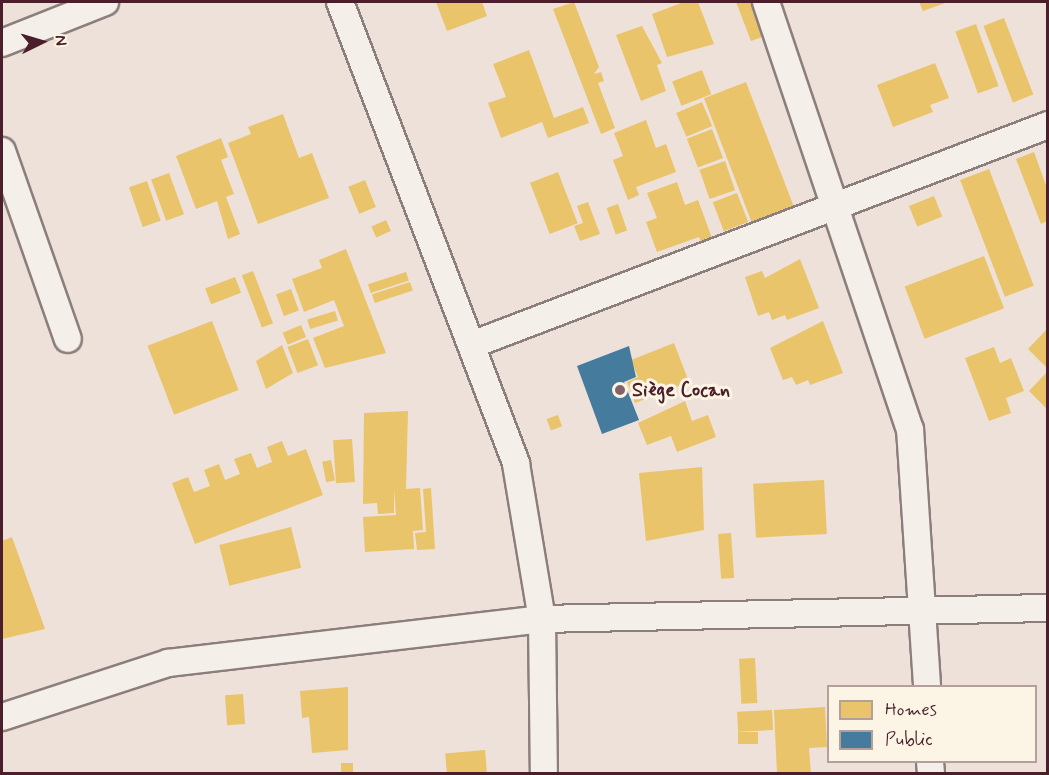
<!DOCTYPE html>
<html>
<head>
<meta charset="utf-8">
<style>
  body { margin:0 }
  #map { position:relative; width:1049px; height:775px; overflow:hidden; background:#eee1d9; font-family:Mynerve,sans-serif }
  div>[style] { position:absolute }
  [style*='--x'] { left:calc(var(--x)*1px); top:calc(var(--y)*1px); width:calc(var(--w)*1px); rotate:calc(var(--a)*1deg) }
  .homes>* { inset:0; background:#e9c46a; transform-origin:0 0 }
  .public>* { inset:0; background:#457b9d }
  .roads { filter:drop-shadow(2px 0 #8c7e7d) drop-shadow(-2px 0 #8c7e7d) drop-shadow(0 2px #8c7e7d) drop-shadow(0 -2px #8c7e7d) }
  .minor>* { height:26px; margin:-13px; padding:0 13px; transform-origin:13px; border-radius:13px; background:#f4efe9 }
  .dots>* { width:16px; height:16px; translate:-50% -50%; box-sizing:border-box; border:3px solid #fcf5e5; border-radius:50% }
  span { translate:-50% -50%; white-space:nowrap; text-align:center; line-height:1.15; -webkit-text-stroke:6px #fcf5e5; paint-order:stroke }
  .poi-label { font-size:20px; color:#4a1f2b; font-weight:700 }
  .left { translate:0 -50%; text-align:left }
  .frame { position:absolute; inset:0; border:3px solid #4a1f2b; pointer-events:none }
  .legend { position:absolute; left:827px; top:685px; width:210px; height:78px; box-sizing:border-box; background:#fcf5e5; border:2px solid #b59f9b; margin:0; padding:8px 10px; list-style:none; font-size:18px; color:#4a1f2b }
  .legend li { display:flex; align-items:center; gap:12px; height:30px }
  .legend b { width:30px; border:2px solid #b59f9b }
  .north { position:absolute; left:12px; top:12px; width:60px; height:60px; -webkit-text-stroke:4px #fcf5e5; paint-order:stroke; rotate:85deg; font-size:16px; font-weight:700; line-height:24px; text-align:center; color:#4a1f2b }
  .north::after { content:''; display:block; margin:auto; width:21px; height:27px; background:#4a1f2b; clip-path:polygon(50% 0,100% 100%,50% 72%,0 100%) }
</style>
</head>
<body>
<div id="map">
  <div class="homes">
    <i style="clip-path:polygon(436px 2px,482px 2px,487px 16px,447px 31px)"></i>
    <i style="clip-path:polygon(574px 2px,599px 67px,594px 74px,601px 72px,604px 81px,598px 83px,615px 128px,601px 134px,553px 9px)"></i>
    <i style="clip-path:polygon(684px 2px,698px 2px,714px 44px,667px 57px,652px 14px)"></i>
    <i style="clip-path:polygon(736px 2px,758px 2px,770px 34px,751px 41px)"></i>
    <i style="clip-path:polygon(919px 2px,948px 2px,923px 11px)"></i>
    <i style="left:1004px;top:18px;width:82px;height:22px;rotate:69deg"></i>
    <i style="left:976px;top:24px;width:66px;height:22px;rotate:70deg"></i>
    <i style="clip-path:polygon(642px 26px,662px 63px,657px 65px,666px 91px,641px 101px,616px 35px)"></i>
    <i style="clip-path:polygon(529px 50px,554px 118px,583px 107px,589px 123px,548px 138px,542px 122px,501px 138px,488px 103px,506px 97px,493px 64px)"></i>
    <i style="clip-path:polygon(935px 63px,949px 98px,930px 105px,933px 112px,893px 127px,877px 85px)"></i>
    <i style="left:702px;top:70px;width:26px;height:32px;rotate:69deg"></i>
    <i style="left:746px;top:82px;width:136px;height:45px;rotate:69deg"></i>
    <i style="left:702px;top:102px;width:26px;height:28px;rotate:67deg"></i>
    <i style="clip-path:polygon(283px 114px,299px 158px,312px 153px,329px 198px,258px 224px,228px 143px,251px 134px,248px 127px)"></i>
    <i style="clip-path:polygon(646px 120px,656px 148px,666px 144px,676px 172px,636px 187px,639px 195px,628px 200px,613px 160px,623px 156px,614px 133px)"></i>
    <i style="left:712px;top:129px;width:31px;height:27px;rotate:69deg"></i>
    <i style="clip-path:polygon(221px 138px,228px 157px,221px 160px,234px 194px,226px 197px,240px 234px,228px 239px,217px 201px,196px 209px,176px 156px)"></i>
    <i style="clip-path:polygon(1034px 152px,1047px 188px,1047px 221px,1041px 224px,1016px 159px)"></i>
    <i style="left:725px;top:161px;width:31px;height:27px;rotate:71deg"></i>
    <i style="left:989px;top:169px;width:125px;height:31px;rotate:69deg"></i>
    <i style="left:558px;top:172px;width:55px;height:30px;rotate:69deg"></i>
    <i style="left:169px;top:173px;width:44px;height:19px;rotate:70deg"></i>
    <i style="left:365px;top:180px;width:29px;height:18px;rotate:68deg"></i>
    <i style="left:147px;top:181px;width:42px;height:19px;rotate:71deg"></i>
    <i style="clip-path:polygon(677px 182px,685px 205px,698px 200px,712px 238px,701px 242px,699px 237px,657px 252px,646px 222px,657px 218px,647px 193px)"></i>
    <i style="left:737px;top:193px;width:31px;height:26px;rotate:69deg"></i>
    <i style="left:934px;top:196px;width:22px;height:27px;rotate:68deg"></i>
    <i style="clip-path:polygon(588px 202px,600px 234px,580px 241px,574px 226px,583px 223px,577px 206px)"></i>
    <i style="left:618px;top:204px;width:28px;height:12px;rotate:71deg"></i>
    <i style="left:386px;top:220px;width:12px;height:16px;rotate:66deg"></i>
    <i style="clip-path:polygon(346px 249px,386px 353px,325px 368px,313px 338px,344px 326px,334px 300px,304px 312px,292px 279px,322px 268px,319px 260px)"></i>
    <i style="left:984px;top:256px;width:56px;height:85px;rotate:69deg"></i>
    <i style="clip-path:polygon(800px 259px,819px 308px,787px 320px,785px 315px,772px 320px,769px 312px,758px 316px,745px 277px,762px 271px,765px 278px)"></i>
    <i style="left:253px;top:271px;width:56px;height:12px;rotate:69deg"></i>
    <i style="left:406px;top:272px;width:9px;height:40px;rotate:72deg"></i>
    <i style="left:235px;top:277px;width:17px;height:32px;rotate:69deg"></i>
    <i style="left:410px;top:282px;width:9px;height:40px;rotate:72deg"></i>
    <i style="left:291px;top:289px;width:23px;height:16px;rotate:70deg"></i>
    <i style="left:335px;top:311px;width:10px;height:29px;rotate:73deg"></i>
    <i style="left:212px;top:321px;width:74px;height:69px;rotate:69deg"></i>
    <i style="clip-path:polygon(823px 321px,843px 373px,810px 385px,808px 380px,796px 385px,792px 377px,783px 380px,770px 348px)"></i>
    <i style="left:301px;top:325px;width:13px;height:20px;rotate:67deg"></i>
    <i style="clip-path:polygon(1047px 329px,1047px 368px,1028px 349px)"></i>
    <i style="left:308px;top:339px;width:28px;height:22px;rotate:69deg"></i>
    <i style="clip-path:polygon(674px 343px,689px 382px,635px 403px,627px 382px,638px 377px,631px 360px)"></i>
    <i style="clip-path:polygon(282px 345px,293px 373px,266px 389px,256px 361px)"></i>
    <i style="clip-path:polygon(994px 347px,1000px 363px,1011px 358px,1024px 391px,1006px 398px,1011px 413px,989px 421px,965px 358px)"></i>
    <i style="clip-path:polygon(1047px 372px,1047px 409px,1029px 391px)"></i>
    <i style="clip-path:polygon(685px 401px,692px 421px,708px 415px,716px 437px,677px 452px,671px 436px,647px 445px,638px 423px)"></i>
    <i style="clip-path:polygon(408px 411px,406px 489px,420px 488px,423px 530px,413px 531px,414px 549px,365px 552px,363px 517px,396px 515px,394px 489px,394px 513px,378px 514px,377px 503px,363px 504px,364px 413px)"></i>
    <i style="left:558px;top:415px;width:12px;height:12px;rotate:70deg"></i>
    <i style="left:352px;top:439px;width:43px;height:19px;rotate:86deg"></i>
    <i style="clip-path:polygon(282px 441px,288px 456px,306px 449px,323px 495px,195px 544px,172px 483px,188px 477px,194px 492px,210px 486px,204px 470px,219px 464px,225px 480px,240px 474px,234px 459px,251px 453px,257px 468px,272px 462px,267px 447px)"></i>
    <i style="left:331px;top:460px;width:21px;height:9px;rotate:79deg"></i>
    <i style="clip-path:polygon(702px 467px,704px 530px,646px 541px,639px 473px)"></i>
    <i style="left:824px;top:480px;width:54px;height:71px;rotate:87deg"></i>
    <i style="clip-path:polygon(431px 488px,435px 549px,417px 550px,415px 533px,426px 532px,423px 489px)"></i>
    <i style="left:291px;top:527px;width:42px;height:74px;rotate:76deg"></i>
    <i style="left:731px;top:533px;width:45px;height:13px;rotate:86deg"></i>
    <i style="clip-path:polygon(12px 537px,45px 629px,2px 639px,2px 541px)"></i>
    <i style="left:755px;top:658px;width:45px;height:16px;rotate:87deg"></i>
    <i style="clip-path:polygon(348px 687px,348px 750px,312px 753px,309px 717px,302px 718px,300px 691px)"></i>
    <i style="left:243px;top:694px;width:30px;height:18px;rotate:86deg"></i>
    <i style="clip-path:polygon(825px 707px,827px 747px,809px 748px,811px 774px,777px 774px,774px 710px)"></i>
    <i style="left:772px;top:710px;width:20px;height:35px;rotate:87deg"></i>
    <i style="left:758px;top:732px;width:12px;height:20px;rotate:90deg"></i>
    <i style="left:485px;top:750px;width:24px;height:40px;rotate:85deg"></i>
    <i style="left:341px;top:763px;width:12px;height:11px"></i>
  </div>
  <div class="public">
    <i style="clip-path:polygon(629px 346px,636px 377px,624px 382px,639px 420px,602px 434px,577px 366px)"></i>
  </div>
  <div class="roads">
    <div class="minor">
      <i style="--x:340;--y:2;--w:494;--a:69.1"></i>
      <i style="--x:516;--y:464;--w:157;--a:80.5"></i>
      <i style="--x:542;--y:619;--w:155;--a:89.3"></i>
      <i style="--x:766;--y:2;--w:451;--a:71.4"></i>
      <i style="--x:910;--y:429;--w:258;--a:86.2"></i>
      <i style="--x:2;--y:43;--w:111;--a:-21.7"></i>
      <i style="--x:2;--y:151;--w:199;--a:70.7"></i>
      <i style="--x:474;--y:344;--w:614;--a:-20.88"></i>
      <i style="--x:2;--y:717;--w:175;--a:-18"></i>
      <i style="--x:168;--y:663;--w:377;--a:-6.7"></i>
      <i style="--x:542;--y:619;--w:506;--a:-1.25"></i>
      <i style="--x:930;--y:762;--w:12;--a:85"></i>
    </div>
  </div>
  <div class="dots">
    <i style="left:620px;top:390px;background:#836368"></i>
  </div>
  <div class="poi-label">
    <span class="left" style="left:632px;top:390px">Siège Cocan</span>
  </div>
  <div class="frame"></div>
  <ul class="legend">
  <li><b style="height:16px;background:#e9c46a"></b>Homes</li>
  <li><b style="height:16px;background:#457b9d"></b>Public</li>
  </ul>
  <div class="north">N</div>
</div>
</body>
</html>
